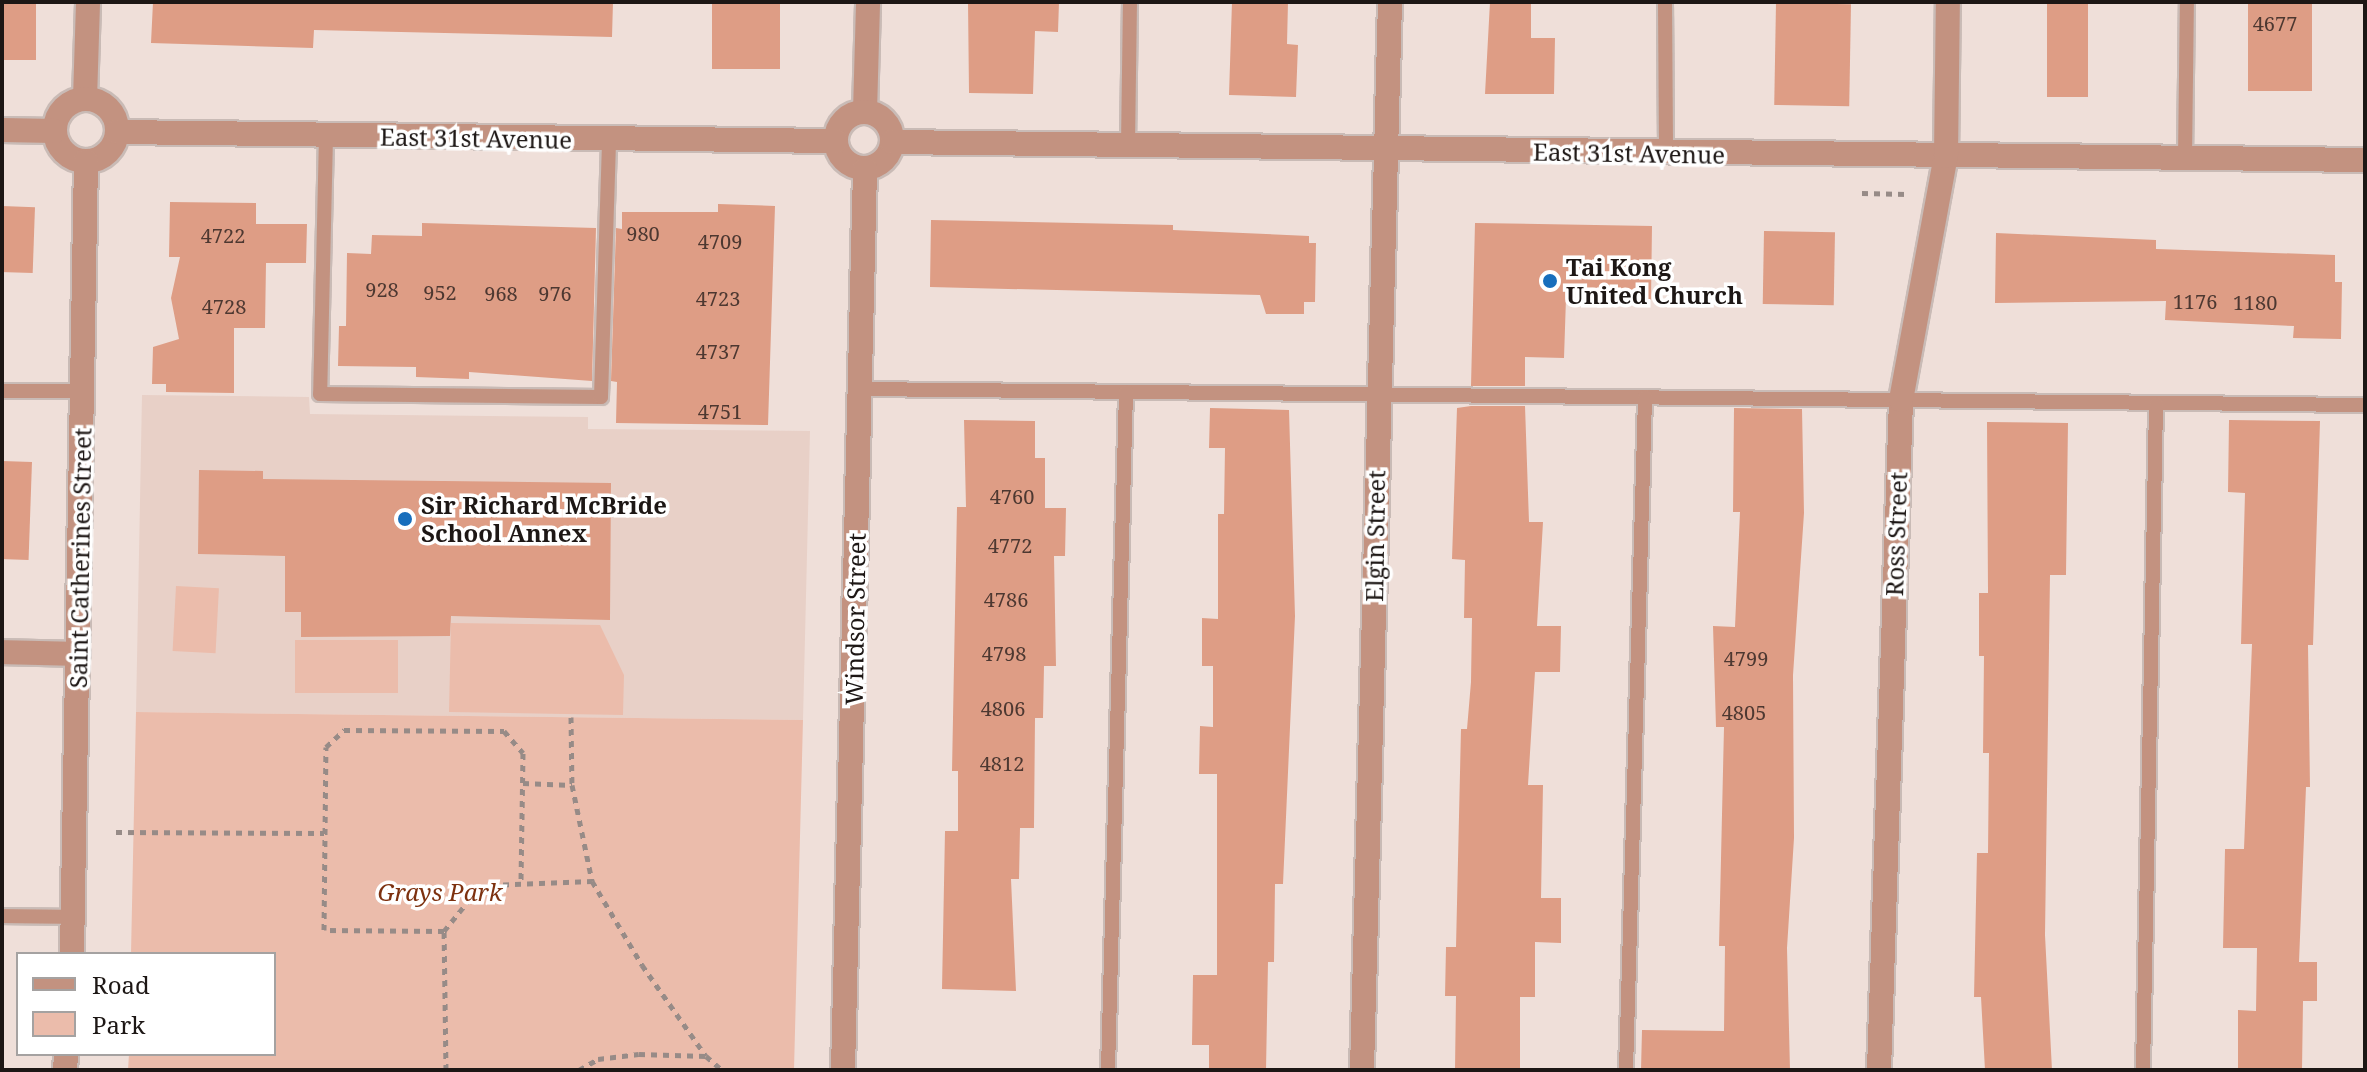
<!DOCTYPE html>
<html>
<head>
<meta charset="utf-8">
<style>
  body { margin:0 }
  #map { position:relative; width:2367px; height:1072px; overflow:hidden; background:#efdfd9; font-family:"Noto Serif",serif }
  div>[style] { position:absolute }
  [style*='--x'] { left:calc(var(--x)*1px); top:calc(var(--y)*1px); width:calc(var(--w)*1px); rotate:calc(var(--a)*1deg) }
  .built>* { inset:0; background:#e8d0c7 }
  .green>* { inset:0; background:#ebbcab; transform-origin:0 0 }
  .building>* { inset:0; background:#de9d85; transform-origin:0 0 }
  .path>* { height:5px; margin-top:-2.5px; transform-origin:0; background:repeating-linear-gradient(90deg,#978b87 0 6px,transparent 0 12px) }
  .roads { filter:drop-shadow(2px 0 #c9bbb6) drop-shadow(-2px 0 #c9bbb6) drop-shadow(0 2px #c9bbb6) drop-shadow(0 -2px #c9bbb6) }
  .lane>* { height:14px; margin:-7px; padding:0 7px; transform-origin:7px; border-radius:7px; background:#c39280 }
  .street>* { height:24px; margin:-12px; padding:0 12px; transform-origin:12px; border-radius:12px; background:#c39280 }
  .street>.ring { margin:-12px; padding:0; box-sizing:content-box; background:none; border:24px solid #c39280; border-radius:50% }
  .dots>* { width:22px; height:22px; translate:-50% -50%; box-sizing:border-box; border:4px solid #fff; border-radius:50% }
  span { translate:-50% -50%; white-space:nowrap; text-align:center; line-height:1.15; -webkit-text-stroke:7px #fff; paint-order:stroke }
  .number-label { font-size:20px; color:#4d3831 }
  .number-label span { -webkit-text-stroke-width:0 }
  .street-label { font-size:24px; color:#1d1715 }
  .poi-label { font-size:24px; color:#1d1715; font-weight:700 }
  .left { translate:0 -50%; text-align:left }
  .park-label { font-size:24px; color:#7d310f; font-style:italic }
  .frame { position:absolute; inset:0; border:4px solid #1d1715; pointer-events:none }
  .legend { position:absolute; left:16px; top:952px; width:260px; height:104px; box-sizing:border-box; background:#fff; border:2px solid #a5a2a1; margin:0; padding:10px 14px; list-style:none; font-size:24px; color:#1d1715 }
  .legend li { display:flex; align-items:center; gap:16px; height:40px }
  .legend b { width:40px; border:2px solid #a5a2a1 }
</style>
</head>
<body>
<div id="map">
  <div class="built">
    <i style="clip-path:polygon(142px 395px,309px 397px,310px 414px,588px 417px,588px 429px,810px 431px,803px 720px,136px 712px)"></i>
  </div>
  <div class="green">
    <i style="left:176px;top:586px;width:43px;height:65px;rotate:3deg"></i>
    <i style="clip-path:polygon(451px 623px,600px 625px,624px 675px,623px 715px,449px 712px)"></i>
    <i style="left:295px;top:640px;width:103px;height:53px"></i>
    <i style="clip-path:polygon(136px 712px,803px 720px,794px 1070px,128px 1070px,129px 1054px,274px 1054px,274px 954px,131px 954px)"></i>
  </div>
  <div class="building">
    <i style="left:2px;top:2px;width:34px;height:58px"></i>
    <i style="clip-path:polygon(153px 2px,613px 2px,612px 37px,314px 30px,313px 48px,151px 43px)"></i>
    <i style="left:712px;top:2px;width:68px;height:67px"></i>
    <i style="clip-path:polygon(968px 2px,1059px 2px,1058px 32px,1035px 31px,1033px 94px,969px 93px)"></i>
    <i style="clip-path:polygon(1232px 2px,1288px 2px,1287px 44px,1298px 45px,1296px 97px,1229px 95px)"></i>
    <i style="clip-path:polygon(1490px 2px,1531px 2px,1531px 38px,1555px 38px,1554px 94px,1485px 94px)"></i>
    <i style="left:2047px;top:2px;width:41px;height:95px"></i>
    <i style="left:2248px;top:2px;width:64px;height:89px"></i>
    <i style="left:1776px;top:3px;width:75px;height:102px;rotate:1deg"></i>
    <i style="clip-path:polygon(170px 202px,256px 203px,256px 224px,307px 224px,306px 263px,266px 263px,265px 328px,234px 328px,234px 393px,166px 392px,166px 384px,152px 384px,153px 347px,179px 339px,171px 298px,180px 257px,169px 257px)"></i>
    <i style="clip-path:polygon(718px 204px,775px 206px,768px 425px,616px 423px,617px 382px,611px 381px,616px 228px,622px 229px,622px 212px,718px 212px)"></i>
    <i style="left:2px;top:206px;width:33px;height:66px;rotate:2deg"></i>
    <i style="clip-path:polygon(931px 220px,1173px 225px,1173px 230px,1309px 236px,1309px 243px,1316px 243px,1315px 302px,1304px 302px,1304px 314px,1266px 314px,1260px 295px,930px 287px)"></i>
    <i style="clip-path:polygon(422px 223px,596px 228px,592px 381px,469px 372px,469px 379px,416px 377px,416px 367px,338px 366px,339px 326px,346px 326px,347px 253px,371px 254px,372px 235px,422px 236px)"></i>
    <i style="clip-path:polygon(1475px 223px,1652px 226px,1651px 300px,1566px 298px,1564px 358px,1525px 357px,1525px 386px,1471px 386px)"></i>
    <i style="left:1764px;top:231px;width:71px;height:73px;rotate:1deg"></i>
    <i style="clip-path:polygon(1996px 233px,2156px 240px,2156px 249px,2335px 255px,2335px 282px,2342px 282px,2341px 339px,2293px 338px,2294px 326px,2165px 320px,2166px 301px,1995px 303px)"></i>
    <i style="clip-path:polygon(1471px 406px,1525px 406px,1529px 522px,1543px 522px,1537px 626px,1561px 626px,1560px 672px,1535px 672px,1528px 785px,1543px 785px,1541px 898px,1561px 898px,1561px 943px,1535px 942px,1535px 997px,1520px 997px,1520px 1070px,1455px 1070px,1456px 996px,1445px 996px,1446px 947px,1456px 947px,1461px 729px,1467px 729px,1471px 682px,1472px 618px,1464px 618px,1465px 560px,1452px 559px,1457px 408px)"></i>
    <i style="clip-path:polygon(1210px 408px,1289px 410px,1295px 616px,1283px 884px,1275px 884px,1274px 962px,1268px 962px,1266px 1070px,1209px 1070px,1209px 1045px,1192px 1045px,1193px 975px,1217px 975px,1217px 774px,1199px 774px,1200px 726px,1213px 727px,1213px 666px,1202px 666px,1202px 618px,1218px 619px,1218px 514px,1224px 514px,1225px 448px,1209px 448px)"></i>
    <i style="clip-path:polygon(1734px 408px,1802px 409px,1804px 513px,1793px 675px,1794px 838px,1787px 948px,1790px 1070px,1641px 1070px,1642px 1030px,1724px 1031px,1725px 946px,1719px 946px,1724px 727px,1716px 727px,1713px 626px,1735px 627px,1740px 512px,1733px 512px)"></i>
    <i style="clip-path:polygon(964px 420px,1035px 421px,1035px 458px,1045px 458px,1045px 508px,1066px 508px,1065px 556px,1054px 556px,1056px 666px,1044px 666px,1043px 718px,1035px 718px,1034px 828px,1020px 828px,1019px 879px,1011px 879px,1016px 991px,942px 989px,945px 831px,958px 831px,958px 771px,952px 771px,957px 507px,966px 507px)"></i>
    <i style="clip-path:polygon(2229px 420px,2320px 421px,2313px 645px,2308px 645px,2310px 787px,2306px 787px,2299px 962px,2317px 962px,2317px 1001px,2303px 1001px,2302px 1070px,2238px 1070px,2238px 1010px,2256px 1011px,2257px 948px,2223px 948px,2225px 849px,2244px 849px,2252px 644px,2241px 644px,2245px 493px,2228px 492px)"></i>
    <i style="clip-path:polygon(1987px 422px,2068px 423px,2066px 575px,2050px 575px,2045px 935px,2052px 1070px,1985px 1070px,1981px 997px,1974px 997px,1977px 853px,1988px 853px,1989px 753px,1983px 753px,1984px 656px,1979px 656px,1979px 593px,1988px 593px)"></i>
    <i style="left:2px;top:461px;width:30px;height:98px;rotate:2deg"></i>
    <i style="clip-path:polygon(199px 470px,263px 471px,263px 479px,611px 483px,610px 620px,451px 616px,450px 636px,301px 637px,301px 612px,285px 612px,285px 556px,198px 554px)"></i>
  </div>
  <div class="path">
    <i style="--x:1862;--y:193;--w:45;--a:1.3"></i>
    <i style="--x:571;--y:717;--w:68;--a:89.2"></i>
    <i style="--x:572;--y:785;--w:98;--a:78.2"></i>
    <i style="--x:592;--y:881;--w:98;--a:59.2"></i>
    <i style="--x:642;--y:965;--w:111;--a:54.9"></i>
    <i style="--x:523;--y:783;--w:49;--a:2.3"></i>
    <i style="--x:116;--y:832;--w:208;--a:0.3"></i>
    <i style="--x:444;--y:931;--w:120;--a:-179.5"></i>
    <i style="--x:324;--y:930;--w:183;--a:-89.4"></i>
    <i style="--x:326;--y:747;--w:25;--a:-43"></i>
    <i style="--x:344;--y:730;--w:160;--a:0.4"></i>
    <i style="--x:504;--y:731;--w:29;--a:49"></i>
    <i style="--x:523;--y:753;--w:127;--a:90.9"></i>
    <i style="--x:446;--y:1070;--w:139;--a:-90.8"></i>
    <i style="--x:444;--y:931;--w:38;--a:-51"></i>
    <i style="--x:468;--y:901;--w:28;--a:-35"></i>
    <i style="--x:491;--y:885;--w:101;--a:-2.3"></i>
    <i style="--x:579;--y:1070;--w:22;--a:-30"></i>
    <i style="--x:598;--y:1059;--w:41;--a:-7"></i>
    <i style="--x:639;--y:1054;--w:67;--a:1.7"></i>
    <i style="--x:706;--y:1056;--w:21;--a:41"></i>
  </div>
  <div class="roads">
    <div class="lane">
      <i style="--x:1665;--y:2;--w:151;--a:89.6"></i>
      <i style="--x:326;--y:136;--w:258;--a:91.3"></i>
      <i style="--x:320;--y:394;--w:281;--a:0.6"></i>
      <i style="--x:601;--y:397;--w:257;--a:-88.2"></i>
      <i style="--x:1128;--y:144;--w:142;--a:-89.2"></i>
      <i style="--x:2185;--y:158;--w:156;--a:-89.3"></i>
      <i style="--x:860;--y:389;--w:1505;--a:0.61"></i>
      <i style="--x:2;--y:391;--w:80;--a:0"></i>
      <i style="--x:2;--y:916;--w:72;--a:0.8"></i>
      <i style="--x:1108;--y:1070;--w:678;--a:-88.48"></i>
      <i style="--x:1626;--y:1070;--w:673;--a:-88.38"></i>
      <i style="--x:2143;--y:1070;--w:666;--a:-88.88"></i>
    </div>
    <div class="street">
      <i style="--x:85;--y:99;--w:97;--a:-88.2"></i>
      <i class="ring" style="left:55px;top:99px;width:38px;height:38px"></i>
      <i style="--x:865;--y:112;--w:110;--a:-88.4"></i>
      <i class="ring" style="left:836px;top:112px;width:32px;height:32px"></i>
      <i style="--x:2;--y:130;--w:53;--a:1.1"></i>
      <i style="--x:117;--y:132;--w:719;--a:0.72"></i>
      <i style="--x:892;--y:142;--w:1473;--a:0.7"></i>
      <i style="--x:2;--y:652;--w:76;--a:1.5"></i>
      <i style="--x:72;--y:954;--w:793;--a:-88.99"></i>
      <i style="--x:65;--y:1070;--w:16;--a:-86"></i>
      <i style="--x:843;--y:1070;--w:901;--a:-88.6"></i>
      <i style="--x:1362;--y:1070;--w:1068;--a:-88.5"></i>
      <i style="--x:1879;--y:1070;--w:670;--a:-88.12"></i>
      <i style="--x:1901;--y:400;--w:248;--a:-79.6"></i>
      <i style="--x:1946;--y:156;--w:154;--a:-89.3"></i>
    </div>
  </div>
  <div class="dots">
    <i style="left:1550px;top:281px;background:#186ebc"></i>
    <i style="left:405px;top:519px;background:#186ebc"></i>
  </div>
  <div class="number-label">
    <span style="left:2275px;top:23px">4677</span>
    <span style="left:643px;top:233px">980</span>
    <span style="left:223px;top:235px">4722</span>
    <span style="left:720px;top:241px">4709</span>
    <span style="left:382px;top:289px">928</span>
    <span style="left:440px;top:292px">952</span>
    <span style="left:501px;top:293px">968</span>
    <span style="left:555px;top:293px">976</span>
    <span style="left:718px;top:298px">4723</span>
    <span style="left:2195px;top:301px">1176</span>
    <span style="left:2255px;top:302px">1180</span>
    <span style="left:224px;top:306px">4728</span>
    <span style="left:718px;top:351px">4737</span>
    <span style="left:720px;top:411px">4751</span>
    <span style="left:1012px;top:496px">4760</span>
    <span style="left:1010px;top:545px">4772</span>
    <span style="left:1006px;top:599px">4786</span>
    <span style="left:1004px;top:653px">4798</span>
    <span style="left:1746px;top:658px">4799</span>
    <span style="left:1003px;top:708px">4806</span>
    <span style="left:1744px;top:712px">4805</span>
    <span style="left:1002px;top:763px">4812</span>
  </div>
  <div class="street-label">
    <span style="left:476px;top:138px;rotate:1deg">East 31st Avenue</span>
    <span style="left:1629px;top:153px;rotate:1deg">East 31st Avenue</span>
    <span style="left:1896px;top:534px;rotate:-88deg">Ross Street</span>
    <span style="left:1375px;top:536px;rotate:-89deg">Elgin Street</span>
    <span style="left:80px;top:558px;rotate:-89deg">Saint Catherines Street</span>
    <span style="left:855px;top:619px;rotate:-89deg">Windsor Street</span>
  </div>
  <div class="poi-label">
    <span class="left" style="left:1566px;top:281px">Tai Kong<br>United Church</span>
    <span class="left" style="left:421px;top:519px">Sir Richard McBride<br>School Annex</span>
  </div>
  <div class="park-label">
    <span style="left:440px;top:892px">Grays Park</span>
  </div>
  <div class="frame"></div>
  <ul class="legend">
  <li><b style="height:10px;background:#c39280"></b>Road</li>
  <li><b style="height:22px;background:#ebbcab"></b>Park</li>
  </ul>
</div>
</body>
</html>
